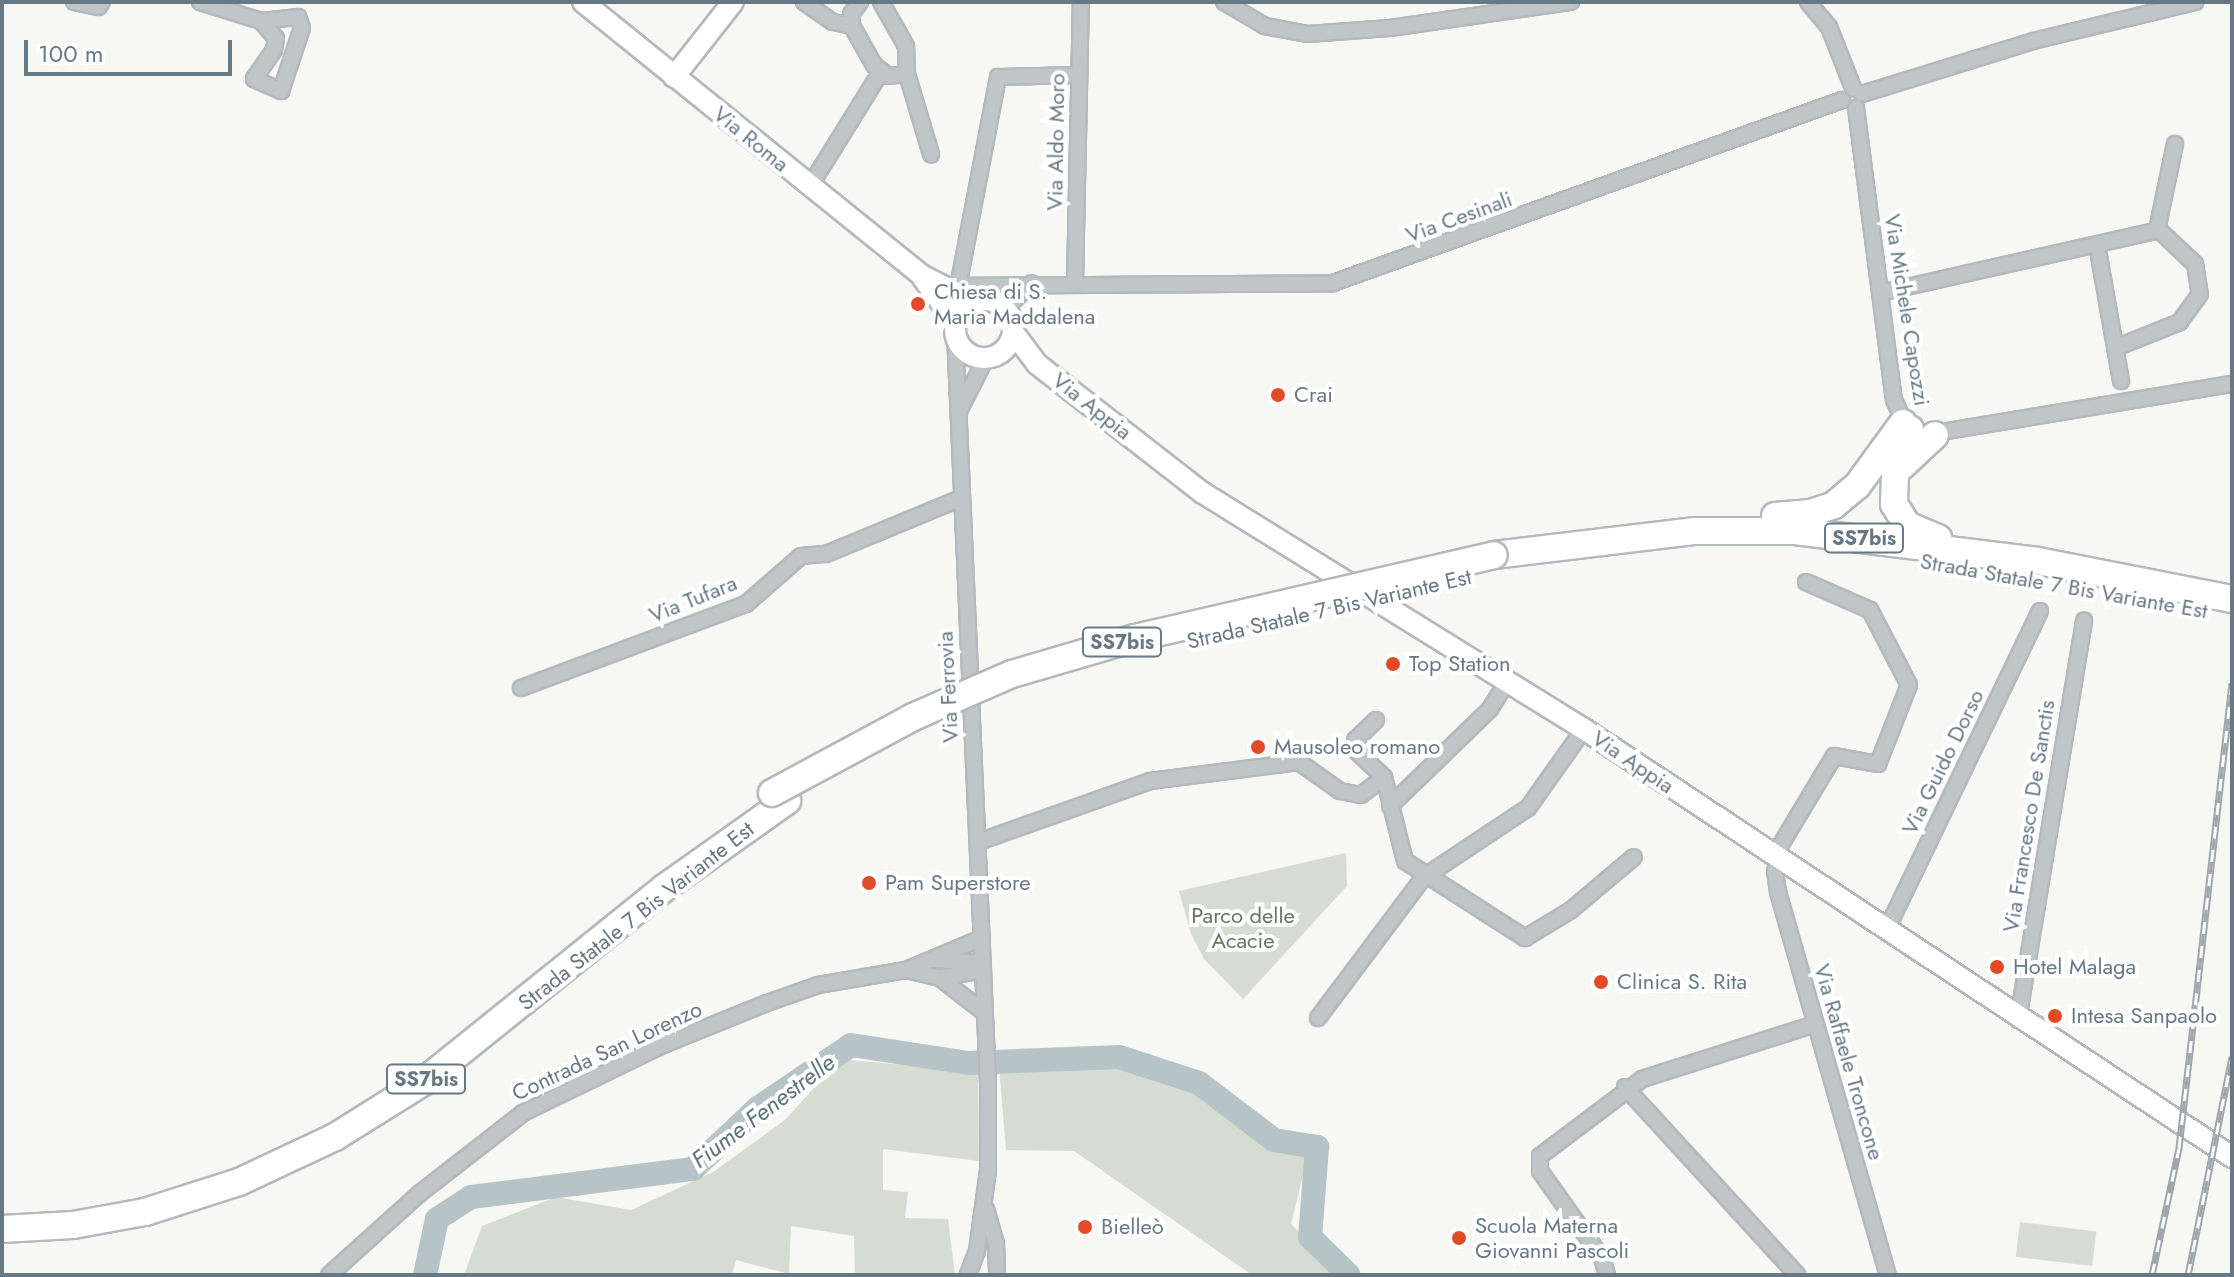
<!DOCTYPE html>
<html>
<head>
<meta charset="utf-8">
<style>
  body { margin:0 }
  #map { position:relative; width:2234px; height:1277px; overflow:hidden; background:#f7f7f4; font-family:Jost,sans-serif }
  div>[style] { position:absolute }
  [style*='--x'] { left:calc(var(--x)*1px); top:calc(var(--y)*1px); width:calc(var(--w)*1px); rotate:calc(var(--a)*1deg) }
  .green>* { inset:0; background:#d7dcd3; transform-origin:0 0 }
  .river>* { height:24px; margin:-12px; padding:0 12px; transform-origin:12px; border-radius:12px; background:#b6c3c7 }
  .roads { filter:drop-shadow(2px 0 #b3b9bd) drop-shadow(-2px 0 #b3b9bd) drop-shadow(0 2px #b3b9bd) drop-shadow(0 -2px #b3b9bd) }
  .street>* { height:14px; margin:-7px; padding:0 7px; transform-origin:7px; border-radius:7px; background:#c0c5c8 }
  .secondary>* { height:20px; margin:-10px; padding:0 10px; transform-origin:10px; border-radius:10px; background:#fff }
  .secondary>.ring { margin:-10px; padding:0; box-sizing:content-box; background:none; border:20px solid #fff; border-radius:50% }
  .highway>* { height:26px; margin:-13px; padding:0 13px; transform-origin:13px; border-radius:13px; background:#fff }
  .rail>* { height:7px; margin-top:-3.5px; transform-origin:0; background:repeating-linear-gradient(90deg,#fff 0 12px,#9fa7ac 0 24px); box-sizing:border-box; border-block:2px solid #9fa7ac }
  .bridges { filter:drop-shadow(2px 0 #b4b8bb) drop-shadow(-2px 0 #b4b8bb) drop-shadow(0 2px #b4b8bb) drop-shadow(0 -2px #b4b8bb) }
  .highway-bridge>* { height:26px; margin:-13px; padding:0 13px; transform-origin:13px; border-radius:13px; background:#fff }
  .dots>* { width:22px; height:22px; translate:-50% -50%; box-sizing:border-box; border:4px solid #fff; border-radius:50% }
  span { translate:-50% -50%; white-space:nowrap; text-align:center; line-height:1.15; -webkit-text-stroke:8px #fff; paint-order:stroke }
  .shield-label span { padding:2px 6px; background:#fff; border:2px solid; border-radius:6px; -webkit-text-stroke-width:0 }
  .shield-label { font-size:20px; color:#667985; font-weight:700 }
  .street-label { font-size:22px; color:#667985 }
  .poi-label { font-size:22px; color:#667985 }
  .left { translate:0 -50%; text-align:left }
  .park-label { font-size:22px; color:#667861 }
  .water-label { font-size:24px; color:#5d747a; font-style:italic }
  .frame { position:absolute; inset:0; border:4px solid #667985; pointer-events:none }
  .scale { position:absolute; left:24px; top:40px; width:208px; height:36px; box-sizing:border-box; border:4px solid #667985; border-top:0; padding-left:10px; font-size:24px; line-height:28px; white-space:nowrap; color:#667985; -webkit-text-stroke:6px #fff; paint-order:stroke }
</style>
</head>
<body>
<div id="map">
  <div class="green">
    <i style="clip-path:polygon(1346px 853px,1347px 886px,1243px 999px,1204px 959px,1191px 934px,1179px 891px)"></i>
    <i style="clip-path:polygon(840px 1059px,978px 1072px,979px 1161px,883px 1149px,883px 1190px,908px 1192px,905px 1218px,948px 1219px,955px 1275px,855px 1275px,854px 1236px,791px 1226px,789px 1274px,736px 1260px,732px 1275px,464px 1275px,482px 1226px,556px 1197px,631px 1210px,713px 1172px,785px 1120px)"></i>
    <i style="clip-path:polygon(1116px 1063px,1193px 1086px,1270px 1144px,1309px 1152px,1291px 1224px,1342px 1275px,1252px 1275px,1074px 1151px,1006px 1150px,999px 1067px)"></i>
    <i style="left:2020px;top:1222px;width:77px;height:35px;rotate:7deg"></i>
  </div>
  <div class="river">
    <i style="--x:425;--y:1275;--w:57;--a:-77.9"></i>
    <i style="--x:437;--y:1219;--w:40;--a:-32.9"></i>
    <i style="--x:471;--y:1197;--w:224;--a:-7.2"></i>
    <i style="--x:693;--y:1169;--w:89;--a:-43.2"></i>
    <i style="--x:758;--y:1108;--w:112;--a:-34.1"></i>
    <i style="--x:851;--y:1045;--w:119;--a:8.7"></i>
    <i style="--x:969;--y:1063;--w:150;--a:-2.3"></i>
    <i style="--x:1119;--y:1057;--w:84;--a:18"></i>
    <i style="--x:1199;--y:1083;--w:94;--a:37.2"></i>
    <i style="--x:1274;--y:1140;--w:44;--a:9.2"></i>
    <i style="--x:1317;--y:1147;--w:90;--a:94.4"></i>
    <i style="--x:1310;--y:1237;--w:54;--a:44.3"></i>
  </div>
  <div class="roads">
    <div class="street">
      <i style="--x:74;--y:2;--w:25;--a:12"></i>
      <i style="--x:98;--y:7;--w:6;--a:-51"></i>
      <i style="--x:200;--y:2;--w:64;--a:17.3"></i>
      <i style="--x:261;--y:21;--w:23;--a:49"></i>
      <i style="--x:276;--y:38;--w:12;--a:99"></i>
      <i style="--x:274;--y:50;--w:35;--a:125"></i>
      <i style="--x:254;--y:79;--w:30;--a:24"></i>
      <i style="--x:281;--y:91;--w:66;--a:-71.6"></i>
      <i style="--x:302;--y:28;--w:12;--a:-110"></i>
      <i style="--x:298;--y:17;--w:37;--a:174"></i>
      <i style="--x:804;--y:2;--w:35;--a:35"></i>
      <i style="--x:833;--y:22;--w:19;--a:12"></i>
      <i style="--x:860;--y:2;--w:15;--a:127"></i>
      <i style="--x:851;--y:14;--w:12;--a:85"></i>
      <i style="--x:852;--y:26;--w:45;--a:60.6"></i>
      <i style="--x:874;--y:65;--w:18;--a:38"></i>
      <i style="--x:888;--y:76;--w:19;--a:-6"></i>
      <i style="--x:881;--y:2;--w:51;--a:60.4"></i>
      <i style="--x:906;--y:46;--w:28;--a:88"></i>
      <i style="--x:907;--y:74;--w:84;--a:73.3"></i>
      <i style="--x:1224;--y:2;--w:48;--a:30.3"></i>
      <i style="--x:1265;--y:26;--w:44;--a:10.5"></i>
      <i style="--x:1308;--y:34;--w:82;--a:-4.2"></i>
      <i style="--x:1390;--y:28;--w:183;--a:-8.2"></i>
      <i style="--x:1808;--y:2;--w:33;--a:50"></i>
      <i style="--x:1829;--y:27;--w:66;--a:68.5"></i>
      <i style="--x:1862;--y:94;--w:179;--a:-17.2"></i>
      <i style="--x:2033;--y:41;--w:167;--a:-13.5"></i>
      <i style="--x:1856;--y:108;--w:294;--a:82.6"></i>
      <i style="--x:1894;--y:400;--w:29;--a:65"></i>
      <i style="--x:810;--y:186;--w:133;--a:-58.2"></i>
      <i style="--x:2157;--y:230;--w:88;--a:-78.2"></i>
      <i style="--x:2099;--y:256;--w:127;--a:80"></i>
      <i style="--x:1075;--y:282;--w:280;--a:-88.8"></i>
      <i style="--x:949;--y:286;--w:384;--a:-0.4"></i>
      <i style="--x:1333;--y:283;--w:541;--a:-19.77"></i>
      <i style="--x:958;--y:287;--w:214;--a:-79.2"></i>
      <i style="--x:998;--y:77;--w:81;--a:-1.4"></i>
      <i style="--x:1880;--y:293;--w:286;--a:-12.7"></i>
      <i style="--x:2159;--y:230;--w:50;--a:43.4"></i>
      <i style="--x:2195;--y:264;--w:30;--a:81"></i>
      <i style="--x:2200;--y:294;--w:34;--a:126"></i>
      <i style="--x:2180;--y:322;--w:70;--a:158.2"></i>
      <i style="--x:1005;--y:309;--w:37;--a:-44"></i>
      <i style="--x:955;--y:333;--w:752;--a:87.48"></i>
      <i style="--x:988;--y:1084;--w:86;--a:90"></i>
      <i style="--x:988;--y:1170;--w:82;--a:97.7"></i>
      <i style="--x:977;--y:1251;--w:26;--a:111"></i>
      <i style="--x:959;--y:411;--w:59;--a:-63"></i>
      <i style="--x:1929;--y:434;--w:307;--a:-9.4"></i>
      <i style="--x:521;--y:688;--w:240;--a:-20.5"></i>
      <i style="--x:746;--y:604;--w:73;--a:-41.1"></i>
      <i style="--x:801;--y:556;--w:25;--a:-5"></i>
      <i style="--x:826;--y:554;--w:146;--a:-22.5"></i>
      <i style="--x:1376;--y:720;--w:29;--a:136"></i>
      <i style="--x:1355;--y:740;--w:10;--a:90"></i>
      <i style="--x:1355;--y:750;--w:40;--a:43"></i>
      <i style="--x:1384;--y:777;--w:87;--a:76"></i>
      <i style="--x:1405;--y:861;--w:143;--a:32.7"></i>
      <i style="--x:1525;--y:938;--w:54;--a:-31.3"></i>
      <i style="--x:1571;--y:910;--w:82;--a:-40.1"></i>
      <i style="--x:1390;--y:806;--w:139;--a:-44.1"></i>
      <i style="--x:1490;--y:709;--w:32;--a:-58"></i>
      <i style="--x:978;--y:842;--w:182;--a:-19.5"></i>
      <i style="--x:1150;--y:781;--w:150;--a:-7.3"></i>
      <i style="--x:1299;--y:762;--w:50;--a:35.3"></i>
      <i style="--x:1340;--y:791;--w:21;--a:11"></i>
      <i style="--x:1361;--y:795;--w:29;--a:-38"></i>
      <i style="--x:1774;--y:856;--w:117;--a:-59"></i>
      <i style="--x:1834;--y:756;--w:45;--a:10.3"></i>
      <i style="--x:1878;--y:764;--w:85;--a:-68.6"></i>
      <i style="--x:1909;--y:685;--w:85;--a:-117.5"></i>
      <i style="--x:1870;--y:610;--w:70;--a:-156.4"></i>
      <i style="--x:1780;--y:860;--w:12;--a:114"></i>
      <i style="--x:1775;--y:871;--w:21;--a:82"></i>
      <i style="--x:1778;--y:892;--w:398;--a:74"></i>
      <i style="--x:1886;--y:931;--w:355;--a:-64.3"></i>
      <i style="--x:934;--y:960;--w:49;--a:3.5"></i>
      <i style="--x:906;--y:970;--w:35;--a:13"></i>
      <i style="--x:940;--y:978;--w:44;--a:-10.5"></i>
      <i style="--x:940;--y:978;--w:57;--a:37.9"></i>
      <i style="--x:1318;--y:1018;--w:176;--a:-53.1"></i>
      <i style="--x:1424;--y:877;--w:125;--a:-33.6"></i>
      <i style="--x:1528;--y:808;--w:97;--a:-54.7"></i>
      <i style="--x:2018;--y:1020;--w:405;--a:-80.6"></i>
      <i style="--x:1625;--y:1087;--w:255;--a:47.5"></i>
      <i style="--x:986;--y:1209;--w:35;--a:74"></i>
      <i style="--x:996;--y:1243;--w:32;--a:88"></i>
      <i style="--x:329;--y:1275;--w:121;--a:-42"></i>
      <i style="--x:419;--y:1194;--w:132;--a:-37.9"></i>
      <i style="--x:523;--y:1113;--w:156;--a:-25.9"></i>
      <i style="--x:663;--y:1045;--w:112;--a:-22"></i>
      <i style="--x:767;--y:1003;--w:54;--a:-19.4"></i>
      <i style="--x:818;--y:985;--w:89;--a:-9.7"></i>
      <i style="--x:906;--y:970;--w:82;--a:-22.8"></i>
      <i style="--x:1607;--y:1275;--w:18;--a:-106"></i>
      <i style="--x:1602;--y:1258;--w:107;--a:-125.5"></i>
      <i style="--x:1540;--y:1171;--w:15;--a:-90"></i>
      <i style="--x:1540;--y:1156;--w:128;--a:-37"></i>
      <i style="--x:1642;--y:1079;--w:182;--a:-17.6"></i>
    </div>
    <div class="secondary">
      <i style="--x:583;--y:2;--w:434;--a:38.9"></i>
      <i style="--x:921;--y:275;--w:59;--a:27"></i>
      <i style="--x:674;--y:77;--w:95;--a:-51.8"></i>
      <i style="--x:923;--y:278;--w:56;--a:53.7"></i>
      <i class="ring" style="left:955px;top:300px;width:38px;height:38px"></i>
      <i style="--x:1013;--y:332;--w:40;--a:53"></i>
      <i style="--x:1037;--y:364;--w:210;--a:37.9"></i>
      <i style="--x:1203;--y:493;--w:448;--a:31.8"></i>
      <i style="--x:1584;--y:729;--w:777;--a:33.44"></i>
    </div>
    <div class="highway">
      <i style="--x:1910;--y:429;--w:48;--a:108.1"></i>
      <i style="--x:1895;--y:475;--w:29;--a:92"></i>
      <i style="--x:1894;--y:504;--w:25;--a:58"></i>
      <i style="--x:1907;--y:525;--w:34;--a:23"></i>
      <i style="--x:1902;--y:466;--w:45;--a:-43.2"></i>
      <i style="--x:1775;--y:516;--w:35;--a:-5"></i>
      <i style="--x:1810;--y:513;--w:25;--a:-18"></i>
      <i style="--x:1834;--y:505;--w:30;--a:-40"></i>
      <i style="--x:1857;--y:486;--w:78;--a:-53.9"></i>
      <i style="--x:1494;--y:555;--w:203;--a:-6.8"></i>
      <i style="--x:1696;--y:531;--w:99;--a:0"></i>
      <i style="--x:1795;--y:531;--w:245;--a:7"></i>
      <i style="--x:2038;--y:561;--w:198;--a:11.1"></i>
      <i style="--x:2;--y:1229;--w:71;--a:-3.2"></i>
      <i style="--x:73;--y:1225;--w:73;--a:-10.2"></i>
      <i style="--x:145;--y:1212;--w:99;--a:-17.7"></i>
      <i style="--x:239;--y:1182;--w:106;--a:-25.1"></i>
      <i style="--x:335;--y:1137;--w:104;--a:-32"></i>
      <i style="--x:423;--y:1082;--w:309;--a:-38.8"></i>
      <i style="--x:664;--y:888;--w:151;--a:-35.3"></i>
    </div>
  </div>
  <div class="rail">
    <i style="--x:2152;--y:1275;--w:130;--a:-78"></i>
    <i style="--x:2179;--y:1148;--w:468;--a:-83.5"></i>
    <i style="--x:2188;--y:1275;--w:223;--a:-78.6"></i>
  </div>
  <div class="bridges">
    <div class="highway-bridge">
      <i style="--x:772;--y:793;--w:160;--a:-28.3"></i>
      <i style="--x:913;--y:717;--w:108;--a:-23.5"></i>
      <i style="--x:1012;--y:674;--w:128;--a:-16.3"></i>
      <i style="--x:1135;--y:638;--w:368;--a:-13"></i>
    </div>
  </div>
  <div class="dots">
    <i style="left:918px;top:304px;background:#e34b28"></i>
    <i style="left:1278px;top:395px;background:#e34b28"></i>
    <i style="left:1393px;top:664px;background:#e34b28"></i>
    <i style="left:1258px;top:747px;background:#e34b28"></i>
    <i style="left:869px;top:883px;background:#e34b28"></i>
    <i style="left:1997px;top:967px;background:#e34b28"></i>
    <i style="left:1601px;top:982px;background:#e34b28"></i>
    <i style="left:2055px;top:1016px;background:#e34b28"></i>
    <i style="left:1085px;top:1227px;background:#e34b28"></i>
    <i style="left:1459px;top:1238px;background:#e34b28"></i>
  </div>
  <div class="shield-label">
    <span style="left:1864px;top:538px">SS7bis</span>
    <span style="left:1122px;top:642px">SS7bis</span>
    <span style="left:426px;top:1079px">SS7bis</span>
  </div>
  <div class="street-label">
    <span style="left:751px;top:139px;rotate:39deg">Via Roma</span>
    <span style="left:1056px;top:142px;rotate:-89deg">Via Aldo Moro</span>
    <span style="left:1459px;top:217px;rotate:-20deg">Via Cesinali</span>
    <span style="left:1907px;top:310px;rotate:81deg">Via Michele Capozzi</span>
    <span style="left:1092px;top:406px;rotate:38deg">Via Appia</span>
    <span style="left:2064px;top:586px;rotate:10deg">Strada Statale 7 Bis Variante Est</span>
    <span style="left:693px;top:599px;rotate:-22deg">Via Tufara</span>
    <span style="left:1329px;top:609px;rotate:-13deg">Strada Statale 7 Bis Variante Est</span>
    <span style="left:948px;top:687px;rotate:-93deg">Via Ferrovia</span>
    <span style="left:1633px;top:762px;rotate:34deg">Via Appia</span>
    <span style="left:1943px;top:762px;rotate:-64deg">Via Guido Dorso</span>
    <span style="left:2029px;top:816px;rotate:-81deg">Via Francesco De Sanctis</span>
    <span style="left:636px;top:916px;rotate:-38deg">Strada Statale 7 Bis Variante Est</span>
    <span style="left:607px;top:1051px;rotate:-25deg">Contrada San Lorenzo</span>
    <span style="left:1849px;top:1062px;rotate:74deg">Via Raffaele Troncone</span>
  </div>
  <div class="poi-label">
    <span class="left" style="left:934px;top:304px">Chiesa di S.<br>Maria Maddalena</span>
    <span class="left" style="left:1294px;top:395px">Crai</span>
    <span class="left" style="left:1409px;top:664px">Top Station</span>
    <span class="left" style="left:1274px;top:747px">Mausoleo romano</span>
    <span class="left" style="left:885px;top:883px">Pam Superstore</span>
    <span class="left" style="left:2013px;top:967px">Hotel Malaga</span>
    <span class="left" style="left:1617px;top:982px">Clinica S. Rita</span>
    <span class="left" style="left:2071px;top:1016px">Intesa Sanpaolo</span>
    <span class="left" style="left:1475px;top:1238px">Scuola Materna<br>Giovanni Pascoli</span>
    <span class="left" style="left:1101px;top:1227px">Bielleò</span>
  </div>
  <div class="park-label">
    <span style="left:1243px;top:928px">Parco delle<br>Acacie</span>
  </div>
  <div class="water-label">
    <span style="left:763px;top:1111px;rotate:-37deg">Fiume Fenestrelle</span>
  </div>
  <div class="frame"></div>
  <div class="scale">100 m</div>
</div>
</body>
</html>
